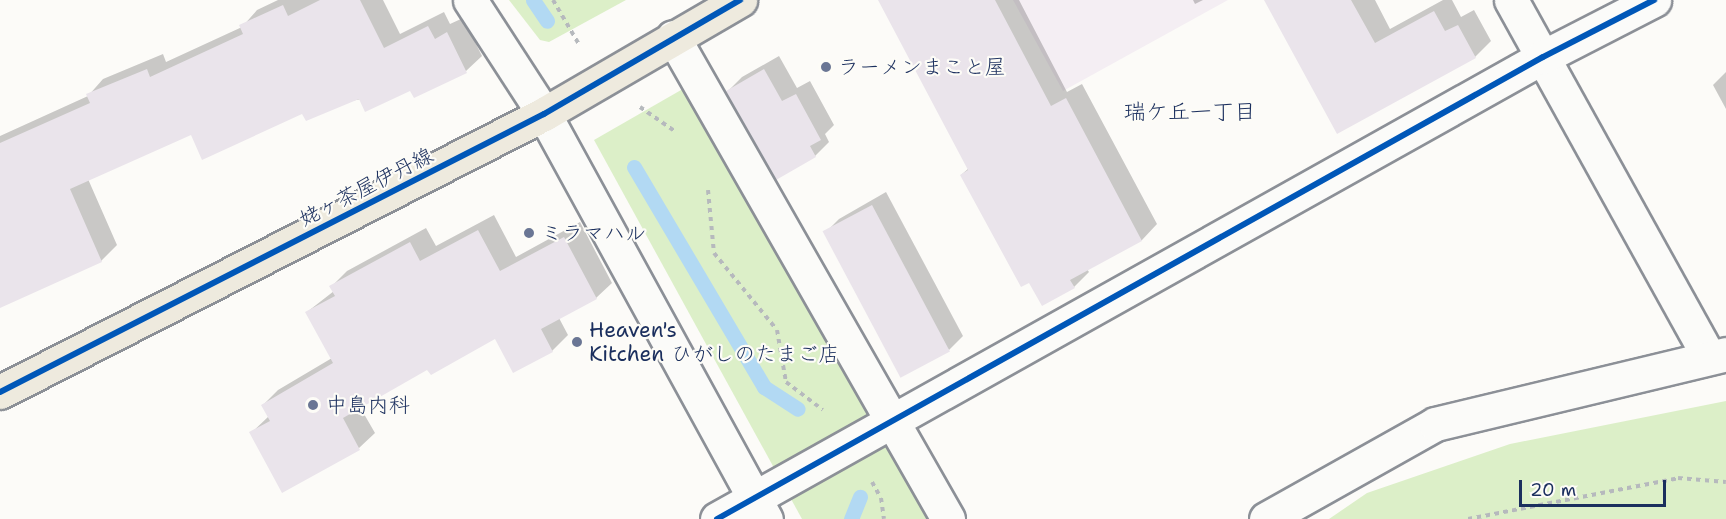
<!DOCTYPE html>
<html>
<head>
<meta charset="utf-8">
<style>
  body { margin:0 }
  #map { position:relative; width:1726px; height:519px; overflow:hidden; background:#fcfbf8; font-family:"Shantell Sans","Klee One",sans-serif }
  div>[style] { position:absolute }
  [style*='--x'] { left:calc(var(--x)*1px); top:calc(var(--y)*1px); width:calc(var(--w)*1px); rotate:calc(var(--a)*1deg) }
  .built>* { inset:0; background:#f4eef3 }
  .green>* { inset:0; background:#dcefc8 }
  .shadow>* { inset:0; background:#0003 }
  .stream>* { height:15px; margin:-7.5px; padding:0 7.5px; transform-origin:7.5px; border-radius:7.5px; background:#b2d9f3 }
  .building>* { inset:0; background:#eae4eb; transform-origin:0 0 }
  .path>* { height:4px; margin-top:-2px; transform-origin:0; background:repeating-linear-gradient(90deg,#b6b9bd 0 4.5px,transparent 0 9px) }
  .roads { filter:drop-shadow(2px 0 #8c9097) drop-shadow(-2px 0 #8c9097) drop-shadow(0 2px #8c9097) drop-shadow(0 -2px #8c9097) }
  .minor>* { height:33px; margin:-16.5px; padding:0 16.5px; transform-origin:16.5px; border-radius:16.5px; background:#fbfbf9 }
  .major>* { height:33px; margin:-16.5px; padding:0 16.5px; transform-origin:16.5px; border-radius:16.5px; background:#eeeade }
  .cycleway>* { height:6px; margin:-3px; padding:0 3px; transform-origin:3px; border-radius:3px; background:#0057b8 }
  .dots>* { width:16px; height:16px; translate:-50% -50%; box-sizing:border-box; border:3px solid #fdfcf7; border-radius:50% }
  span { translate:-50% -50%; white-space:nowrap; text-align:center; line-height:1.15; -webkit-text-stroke:4.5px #fdfcf7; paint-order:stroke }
  .poi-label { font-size:21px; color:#1b2f5e }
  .left { translate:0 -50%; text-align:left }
  .street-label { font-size:21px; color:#1b2f5e }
  .neighbourhood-label { font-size:22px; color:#1b2f5e }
  .scale { position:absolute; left:1519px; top:480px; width:147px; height:27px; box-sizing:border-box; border:3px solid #1b2f5e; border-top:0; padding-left:8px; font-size:18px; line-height:21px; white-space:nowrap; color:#1b2f5e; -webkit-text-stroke:4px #fdfcf7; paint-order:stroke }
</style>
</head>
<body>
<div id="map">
  <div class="built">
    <i style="clip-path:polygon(1013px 0,1228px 0,1063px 91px)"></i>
  </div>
  <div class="green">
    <i style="clip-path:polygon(509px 0,626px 0,549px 42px,540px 40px)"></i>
    <i style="clip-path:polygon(695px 82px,945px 519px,802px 519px,594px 140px)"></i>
    <i style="clip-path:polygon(1726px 401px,1726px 519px,1329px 519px,1367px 493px,1510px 444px)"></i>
  </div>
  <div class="shadow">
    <i style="clip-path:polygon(278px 0,383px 0,400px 34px,444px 12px,450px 24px,463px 18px,482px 56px,466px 71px,411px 89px,192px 133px,88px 179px,117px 245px,101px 261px,0 306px,0 136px,88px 96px,103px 79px,163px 54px,166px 62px,242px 27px,257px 10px)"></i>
    <i style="clip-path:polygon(894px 0,1019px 0,1067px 92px,1082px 84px,1157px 224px,1142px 240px,1087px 269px,1089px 272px,1074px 287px,961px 175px,969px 168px)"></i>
    <i style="clip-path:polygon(1193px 0,1203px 0,1195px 4px)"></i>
    <i style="clip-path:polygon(1266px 0,1375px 0,1390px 29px,1443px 0,1452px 0,1461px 17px,1474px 10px,1491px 41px,1475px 57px,1337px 132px)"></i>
    <i style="clip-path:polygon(779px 56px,797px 88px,810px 81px,834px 125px,825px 134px,829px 142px,815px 156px,728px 91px,742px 77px)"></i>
    <i style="clip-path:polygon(1726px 72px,1726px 109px,1713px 85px)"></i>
    <i style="clip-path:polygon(886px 192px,963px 336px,949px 350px,825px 233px,839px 219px)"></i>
    <i style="clip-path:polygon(494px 215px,516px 257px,580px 222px,612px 283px,596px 298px,559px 318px,568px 335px,552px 351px,495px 337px,428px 368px,360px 407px,375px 433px,359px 448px,251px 433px,269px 416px,263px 405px,278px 390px,332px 358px,307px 312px,334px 291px,331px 287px,347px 271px,426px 228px,436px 246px)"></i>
  </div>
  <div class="stream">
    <i style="--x:533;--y:0;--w:25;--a:56"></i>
    <i style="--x:634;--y:167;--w:256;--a:59.4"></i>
    <i style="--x:764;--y:387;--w:40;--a:32.9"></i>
    <i style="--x:851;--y:519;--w:24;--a:-68"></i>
  </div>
  <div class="building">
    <i style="clip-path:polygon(320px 0,360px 0,384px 48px,428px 26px,435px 39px,447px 32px,467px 73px,414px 98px,410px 91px,365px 112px,359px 99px,306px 121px,302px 114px,202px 160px,191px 135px,70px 189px,102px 262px,0 308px,0 143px,90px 103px,86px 94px,147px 69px,150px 77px,243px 34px,239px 25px,283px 5px,288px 16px)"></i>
    <i style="clip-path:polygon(878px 0,995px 0,1051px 106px,1066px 98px,1142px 241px,1070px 280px,1075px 288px,1042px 306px,1029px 283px,1021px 287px,960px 175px,968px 170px)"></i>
    <i style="clip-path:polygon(1264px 0,1351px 0,1375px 43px,1434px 11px,1445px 31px,1458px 25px,1476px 58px,1337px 134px)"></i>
    <i style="clip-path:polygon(764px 69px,782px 101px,796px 94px,821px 140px,810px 146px,816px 157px,776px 180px,726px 91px)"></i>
    <i style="left:872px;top:205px;width:166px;height:56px;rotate:62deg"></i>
    <i style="clip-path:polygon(478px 230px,500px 271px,564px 237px,597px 299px,541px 329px,553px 352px,513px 373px,495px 339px,431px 375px,427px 370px,343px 418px,360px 450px,282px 493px,249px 432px,270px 421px,261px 405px,333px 363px,305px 312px,335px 296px,329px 286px,410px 242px,420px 261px)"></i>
  </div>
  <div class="path">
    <i style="--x:553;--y:0;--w:53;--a:59.6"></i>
    <i style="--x:640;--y:107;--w:44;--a:34.8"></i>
    <i style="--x:708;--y:190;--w:63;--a:84.6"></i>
    <i style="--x:714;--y:253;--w:99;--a:50.7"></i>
    <i style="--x:777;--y:330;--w:53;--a:80.2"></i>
    <i style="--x:786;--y:382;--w:46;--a:37.1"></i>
    <i style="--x:872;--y:482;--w:18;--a:61"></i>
    <i style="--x:881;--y:498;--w:21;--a:82"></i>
    <i style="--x:1468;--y:519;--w:214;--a:-11"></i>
    <i style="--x:1678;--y:478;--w:48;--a:4.8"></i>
  </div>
  <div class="roads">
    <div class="minor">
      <i style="--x:470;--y:0;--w:136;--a:57"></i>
      <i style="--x:544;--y:114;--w:462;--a:61.3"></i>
      <i style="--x:1511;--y:0;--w:408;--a:61"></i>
      <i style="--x:673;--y:37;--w:555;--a:60.29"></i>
      <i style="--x:717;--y:519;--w:946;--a:-29.22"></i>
      <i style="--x:1543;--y:57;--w:125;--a:-27.2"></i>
      <i style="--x:1266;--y:519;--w:194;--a:-29.3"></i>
      <i style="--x:1435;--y:424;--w:299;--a:-13.5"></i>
    </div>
    <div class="major">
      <i style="--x:0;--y:392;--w:611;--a:-27.07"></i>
      <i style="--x:544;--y:114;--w:227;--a:-30.2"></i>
    </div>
  </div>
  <div class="cycleway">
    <i style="--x:0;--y:392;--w:611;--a:-27.07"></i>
    <i style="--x:544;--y:114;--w:227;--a:-30.2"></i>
    <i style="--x:717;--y:519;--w:946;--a:-29.22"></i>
    <i style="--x:1543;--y:57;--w:125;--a:-27.2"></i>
  </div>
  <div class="dots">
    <i style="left:826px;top:67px;background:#6a7694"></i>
    <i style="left:529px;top:233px;background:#6a7694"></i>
    <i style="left:577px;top:342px;background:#6a7694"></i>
    <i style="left:313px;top:405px;background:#6a7694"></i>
  </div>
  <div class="poi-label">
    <span class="left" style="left:838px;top:67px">ラーメンまこと屋</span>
    <span class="left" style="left:541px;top:233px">ミラマハル</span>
    <span class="left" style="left:589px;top:342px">Heaven's<br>Kitchen ひがしのたまご店</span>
    <span class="left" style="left:326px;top:405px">中島内科</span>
  </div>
  <div class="street-label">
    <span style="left:366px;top:187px;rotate:-27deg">姥ヶ茶屋伊丹線</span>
  </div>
  <div class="neighbourhood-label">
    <span style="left:1190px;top:112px">瑞ケ丘一丁目</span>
  </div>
  <div class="scale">20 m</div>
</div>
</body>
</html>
